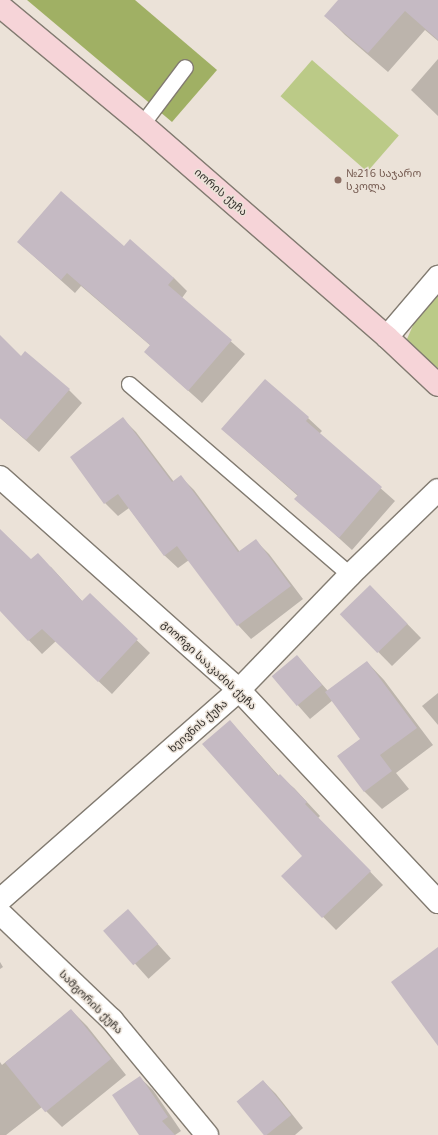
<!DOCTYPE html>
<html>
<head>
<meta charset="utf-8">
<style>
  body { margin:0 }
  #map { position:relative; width:438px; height:1135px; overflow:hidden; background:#ebe2d8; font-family:Georgia,"Noto Sans Georgian",serif }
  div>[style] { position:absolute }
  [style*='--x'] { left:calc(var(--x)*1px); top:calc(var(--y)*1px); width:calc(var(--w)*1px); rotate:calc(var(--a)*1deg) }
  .green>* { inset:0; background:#bbca87; transform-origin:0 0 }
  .forest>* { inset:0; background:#a0b064 }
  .shadow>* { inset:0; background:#0003; transform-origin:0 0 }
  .building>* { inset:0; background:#c5bac3; transform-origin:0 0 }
  .roads { filter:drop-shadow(1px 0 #827b71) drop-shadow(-1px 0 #827b71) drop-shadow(0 1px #827b71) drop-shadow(0 -1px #827b71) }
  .lane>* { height:15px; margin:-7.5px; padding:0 7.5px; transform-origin:7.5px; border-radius:7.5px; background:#fff }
  .street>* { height:22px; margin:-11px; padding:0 11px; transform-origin:11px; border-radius:11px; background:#fff }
  .secondary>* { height:22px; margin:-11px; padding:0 11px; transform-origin:11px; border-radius:11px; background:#f6d4d8 }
  .dots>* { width:11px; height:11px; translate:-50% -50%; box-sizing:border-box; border:2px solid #ebe2d8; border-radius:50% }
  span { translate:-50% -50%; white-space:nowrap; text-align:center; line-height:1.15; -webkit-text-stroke:3px #ebe2d8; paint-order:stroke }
  .education-label { font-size:11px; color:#785e54 }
  .left { translate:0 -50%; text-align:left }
  .street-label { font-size:11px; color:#312e2a }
</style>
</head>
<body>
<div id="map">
  <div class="green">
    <i style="left:312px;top:60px;width:115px;height:48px;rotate:41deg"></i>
    <i style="clip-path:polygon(438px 295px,438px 368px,423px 356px,407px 339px,414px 323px)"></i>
  </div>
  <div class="forest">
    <i style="clip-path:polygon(27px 0,135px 0,217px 70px,172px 122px)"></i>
  </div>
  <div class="shadow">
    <i style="clip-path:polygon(339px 0,438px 0,438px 41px,425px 30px,388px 72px,345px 35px,326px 16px)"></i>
    <i style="clip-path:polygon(438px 59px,438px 116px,411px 90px)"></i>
    <i style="clip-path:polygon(18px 242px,124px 248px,174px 278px,187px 291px,182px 298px,245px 354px,202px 403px,145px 352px,151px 346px,81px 286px,75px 293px)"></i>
    <i style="clip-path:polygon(0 336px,21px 358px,69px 390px,82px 403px,39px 452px,0 418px)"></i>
    <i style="clip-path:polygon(308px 418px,322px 431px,319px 434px,395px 501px,352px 550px,296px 499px,298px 496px,222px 429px)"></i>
    <i style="clip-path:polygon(123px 419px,136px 432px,174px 482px,181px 477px,194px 490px,240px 552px,256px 541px,269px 554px,303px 599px,251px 639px,238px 625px,189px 560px,178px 568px,164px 555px,129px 508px,118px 516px,105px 503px)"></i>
    <i style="clip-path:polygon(0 530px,31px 560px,51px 567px,83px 602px,90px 595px,150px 653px,112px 694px,56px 641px,42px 654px,0 610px)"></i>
    <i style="clip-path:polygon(383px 599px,421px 638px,392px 666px,341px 614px)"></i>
    <i style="clip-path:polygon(297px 656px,328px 691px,367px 662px,384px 680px,433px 745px,396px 773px,409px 789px,382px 809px,365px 792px,338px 756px,361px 739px,333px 700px,310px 719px,273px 677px)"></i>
    <i style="clip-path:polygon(438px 693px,438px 725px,422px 706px)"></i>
    <i style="clip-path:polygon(230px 721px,279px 776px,294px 788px,320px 816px,318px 818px,383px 885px,336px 930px,283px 876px,304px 856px)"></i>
    <i style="left:128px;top:911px;width:64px;height:30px;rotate:48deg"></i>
    <i style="clip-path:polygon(0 962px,3px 967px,0 969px)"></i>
    <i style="clip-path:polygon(71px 1010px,87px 1026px,126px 1075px,62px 1127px,42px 1107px,6px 1135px,0 1135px,0 1062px,2px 1065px)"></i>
    <i style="clip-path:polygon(139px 1077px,153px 1090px,181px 1131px,175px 1135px,141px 1135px)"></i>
    <i style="clip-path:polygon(263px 1081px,276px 1094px,303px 1128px,295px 1135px,265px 1135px,238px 1101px)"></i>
  </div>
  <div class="building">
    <i style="clip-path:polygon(338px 0,438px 0,438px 40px,405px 11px,368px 53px,324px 16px)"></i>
    <i style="clip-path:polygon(61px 191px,124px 246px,130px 239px,174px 278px,168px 285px,232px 340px,188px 391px,144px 352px,150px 345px,67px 273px,61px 280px,17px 242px)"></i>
    <i style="clip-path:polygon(0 335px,21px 356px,25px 351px,70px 389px,26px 440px,0 418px)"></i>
    <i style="clip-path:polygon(265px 379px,309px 417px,306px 421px,382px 487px,339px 538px,294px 499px,298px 495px,221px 429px)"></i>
    <i style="clip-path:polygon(123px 417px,172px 482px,181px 475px,238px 552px,256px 539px,291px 586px,237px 626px,177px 546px,164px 556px,118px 494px,104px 504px,70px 457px)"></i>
    <i style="clip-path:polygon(0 529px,31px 559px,38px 553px,82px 601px,90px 593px,138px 639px,98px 682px,42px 629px,28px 641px,0 611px)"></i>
    <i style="left:370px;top:585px;width:54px;height:42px;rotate:46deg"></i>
    <i style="left:297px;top:655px;width:39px;height:33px;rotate:50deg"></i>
    <i style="clip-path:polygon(367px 661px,417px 728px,380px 755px,392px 771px,364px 792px,337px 756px,360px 739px,325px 692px)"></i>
    <i style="clip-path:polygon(230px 720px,278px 776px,280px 774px,307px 802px,305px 804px,371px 871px,322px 918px,281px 876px,302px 856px,202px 744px)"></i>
    <i style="left:128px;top:909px;width:46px;height:33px;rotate:49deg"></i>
    <i style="clip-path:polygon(438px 947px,438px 1046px,391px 982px)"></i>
    <i style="left:71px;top:1009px;width:64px;height:85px;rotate:51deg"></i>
    <i style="clip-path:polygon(140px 1076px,168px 1117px,162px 1121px,175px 1135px,139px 1135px,112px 1095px)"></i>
    <i style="left:263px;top:1080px;width:45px;height:34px;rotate:51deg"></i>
  </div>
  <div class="roads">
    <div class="lane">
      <i style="--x:142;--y:124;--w:71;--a:-53"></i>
      <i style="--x:129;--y:384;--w:292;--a:40.8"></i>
    </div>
    <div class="street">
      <i style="--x:387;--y:337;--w:79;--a:-49.6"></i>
      <i style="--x:0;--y:477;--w:320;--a:41.7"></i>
      <i style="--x:239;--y:690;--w:291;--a:46.8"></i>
      <i style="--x:0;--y:900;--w:318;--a:-41.3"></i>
      <i style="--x:239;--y:690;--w:160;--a:-46"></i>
      <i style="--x:350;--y:575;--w:122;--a:-44"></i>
      <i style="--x:0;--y:913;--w:155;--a:43.7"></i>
      <i style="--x:112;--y:1020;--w:149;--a:50.4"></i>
    </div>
    <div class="secondary">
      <i style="--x:0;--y:6;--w:185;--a:39.7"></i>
      <i style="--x:142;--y:124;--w:325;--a:41"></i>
      <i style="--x:387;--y:337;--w:70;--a:43.3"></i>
    </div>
  </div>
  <div class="dots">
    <i style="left:338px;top:180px;background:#8d6e63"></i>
  </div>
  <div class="education-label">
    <span class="left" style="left:346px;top:180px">№216 საჯარო<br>სკოლა</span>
  </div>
  <div class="street-label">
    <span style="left:221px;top:192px;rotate:41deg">იორის ქუჩა</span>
    <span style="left:209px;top:665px;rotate:43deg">გიორგი სააკაძის ქუჩა</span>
    <span style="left:198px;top:726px;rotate:-41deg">ხეივნის ქუჩა</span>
    <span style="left:91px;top:1002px;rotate:45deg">სამგორის ქუჩა</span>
  </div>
</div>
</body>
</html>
